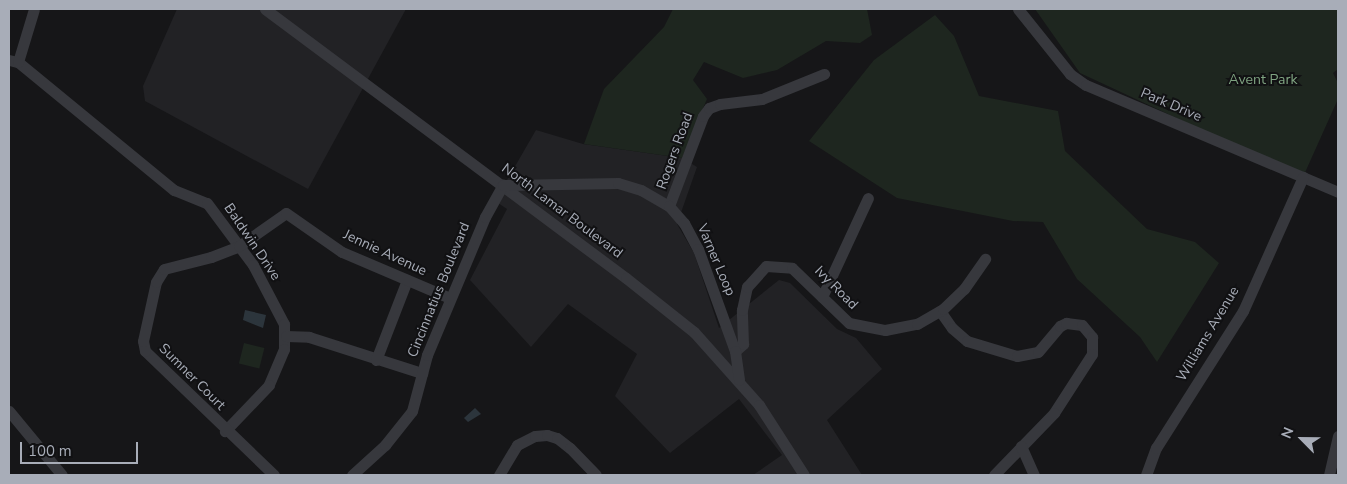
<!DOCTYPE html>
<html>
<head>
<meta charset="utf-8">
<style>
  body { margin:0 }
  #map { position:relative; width:1347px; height:484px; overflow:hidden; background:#161618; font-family:"Nunito Sans",sans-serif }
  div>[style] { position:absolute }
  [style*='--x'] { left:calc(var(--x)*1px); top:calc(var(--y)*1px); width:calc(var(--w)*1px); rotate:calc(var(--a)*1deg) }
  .built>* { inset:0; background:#222225 }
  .green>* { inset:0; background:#1e261f; transform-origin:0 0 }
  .water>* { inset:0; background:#2c353c }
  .minor>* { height:11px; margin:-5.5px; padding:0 5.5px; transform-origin:5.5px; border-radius:5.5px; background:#37383d }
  span { translate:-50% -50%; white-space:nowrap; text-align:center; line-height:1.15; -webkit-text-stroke:4px #111113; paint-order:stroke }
  .park-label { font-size:14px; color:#7fa381 }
  .street-label { font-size:14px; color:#a8adb8 }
  .frame { position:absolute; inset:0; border:10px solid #a8adb8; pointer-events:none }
  .north { position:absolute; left:1277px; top:414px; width:50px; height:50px; -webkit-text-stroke:4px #111113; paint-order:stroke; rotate:293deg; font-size:14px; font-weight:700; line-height:20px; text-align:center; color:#a8adb8 }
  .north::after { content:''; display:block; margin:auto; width:18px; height:22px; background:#a8adb8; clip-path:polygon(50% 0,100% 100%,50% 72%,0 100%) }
  .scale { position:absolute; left:20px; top:442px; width:118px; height:22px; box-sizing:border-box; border:2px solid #a8adb8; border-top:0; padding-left:6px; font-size:15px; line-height:18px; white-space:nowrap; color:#a8adb8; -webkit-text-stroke:4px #111113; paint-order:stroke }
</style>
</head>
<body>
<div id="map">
  <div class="built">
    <i style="clip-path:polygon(177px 9px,406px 9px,308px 189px,145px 101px,143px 86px)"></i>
    <i style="clip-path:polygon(536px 130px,583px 144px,682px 158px,697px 167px,677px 224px,694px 253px,719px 328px,779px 280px,790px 283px,837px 329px,856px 338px,882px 369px,827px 420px,862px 475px,753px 475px,782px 455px,739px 399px,670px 453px,615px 396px,637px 354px,568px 304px,531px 347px,470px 280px,507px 209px,495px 201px)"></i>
  </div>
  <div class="green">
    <i style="clip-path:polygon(673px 9px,867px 9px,872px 35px,860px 43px,826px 41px,777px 70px,743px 78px,704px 62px,693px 80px,707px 99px,682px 158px,584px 144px,604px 89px,664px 27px)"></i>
    <i style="clip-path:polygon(1035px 9px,1338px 9px,1338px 69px,1333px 73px,1338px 83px,1338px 99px,1303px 177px,1080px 73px)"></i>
    <i style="clip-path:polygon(935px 15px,954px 36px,979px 96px,1058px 111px,1065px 151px,1147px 229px,1195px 242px,1219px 263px,1157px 362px,1140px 337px,1077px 279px,1043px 222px,1013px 221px,897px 198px,809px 141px,874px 60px)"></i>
    <i style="left:244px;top:343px;width:21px;height:21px;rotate:14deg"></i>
  </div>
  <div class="water">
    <i style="clip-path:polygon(245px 310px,266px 315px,263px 328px,243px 320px)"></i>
    <i style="clip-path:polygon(475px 408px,481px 414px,468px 422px,464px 418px)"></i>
  </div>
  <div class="minor">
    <i style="--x:265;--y:9;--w:450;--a:36.7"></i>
    <i style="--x:626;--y:278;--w:87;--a:38.5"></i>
    <i style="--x:694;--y:332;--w:98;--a:48.3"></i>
    <i style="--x:759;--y:405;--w:83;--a:57.3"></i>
    <i style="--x:1018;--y:9;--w:83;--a:51.3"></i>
    <i style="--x:1070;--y:74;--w:19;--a:35"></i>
    <i style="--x:1086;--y:85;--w:274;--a:23"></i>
    <i style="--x:9;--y:60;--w:9;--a:13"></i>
    <i style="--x:18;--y:62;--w:202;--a:39.4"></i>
    <i style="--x:174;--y:190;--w:35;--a:22"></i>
    <i style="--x:207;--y:203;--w:77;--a:53.4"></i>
    <i style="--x:253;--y:265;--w:67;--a:62.3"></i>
    <i style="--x:284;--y:324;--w:25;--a:90"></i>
    <i style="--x:284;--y:349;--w:39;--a:113"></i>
    <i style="--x:269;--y:385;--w:64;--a:133.7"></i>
    <i style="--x:18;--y:62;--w:55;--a:-73.2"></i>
    <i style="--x:669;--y:206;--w:96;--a:-69.3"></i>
    <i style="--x:703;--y:116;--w:10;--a:-53"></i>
    <i style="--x:709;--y:108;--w:12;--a:-20"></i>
    <i style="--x:720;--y:104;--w:42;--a:-6.8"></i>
    <i style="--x:762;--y:99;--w:67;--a:-22"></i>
    <i style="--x:822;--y:297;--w:109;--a:-65.1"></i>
    <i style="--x:940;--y:311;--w:21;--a:55"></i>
    <i style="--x:952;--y:328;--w:20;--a:41"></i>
    <i style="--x:967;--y:341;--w:52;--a:16.7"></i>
    <i style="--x:1017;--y:356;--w:21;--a:-11"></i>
    <i style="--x:1038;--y:352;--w:34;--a:-50"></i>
    <i style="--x:1060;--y:326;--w:7;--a:-27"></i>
    <i style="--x:1066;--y:323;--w:16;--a:7"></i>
    <i style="--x:1082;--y:325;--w:16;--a:50"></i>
    <i style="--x:1092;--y:337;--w:17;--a:90"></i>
    <i style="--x:1092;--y:354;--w:70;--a:122.8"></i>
    <i style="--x:1054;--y:413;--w:86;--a:134.1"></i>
    <i style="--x:286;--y:336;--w:23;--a:2"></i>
    <i style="--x:309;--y:337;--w:119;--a:17.7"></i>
    <i style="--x:735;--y:351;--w:11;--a:-41"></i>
    <i style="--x:743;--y:344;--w:34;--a:-92"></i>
    <i style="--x:742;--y:310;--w:24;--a:-78"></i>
    <i style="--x:747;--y:287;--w:28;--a:-48"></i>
    <i style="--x:766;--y:266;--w:26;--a:4"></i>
    <i style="--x:792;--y:268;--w:79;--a:44"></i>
    <i style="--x:849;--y:323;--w:37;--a:11"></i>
    <i style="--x:885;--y:330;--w:33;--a:-11"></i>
    <i style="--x:917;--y:324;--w:30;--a:-30"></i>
    <i style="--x:943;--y:309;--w:29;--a:-44"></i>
    <i style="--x:964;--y:289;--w:37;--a:-55"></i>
    <i style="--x:376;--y:360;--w:86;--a:-68.8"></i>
    <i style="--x:9;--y:411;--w:83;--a:50.4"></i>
    <i style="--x:1021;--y:446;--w:32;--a:66"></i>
    <i style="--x:274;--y:475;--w:179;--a:-136.1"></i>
    <i style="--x:145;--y:351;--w:10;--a:-101"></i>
    <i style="--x:143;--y:341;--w:60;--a:-77.6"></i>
    <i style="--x:156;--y:282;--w:15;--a:-58"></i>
    <i style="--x:164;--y:269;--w:49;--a:-14.3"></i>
    <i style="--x:211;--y:257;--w:30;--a:-21"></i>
    <i style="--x:239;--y:246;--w:57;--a:-35.1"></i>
    <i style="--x:286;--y:213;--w:68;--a:34.9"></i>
    <i style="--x:342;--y:252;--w:117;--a:23.1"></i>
    <i style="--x:352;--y:475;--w:45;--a:-42.3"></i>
    <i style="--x:385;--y:445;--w:43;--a:-51.5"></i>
    <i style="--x:412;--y:411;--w:58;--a:-75"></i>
    <i style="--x:427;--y:355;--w:150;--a:-67.2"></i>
    <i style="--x:485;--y:217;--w:37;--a:-61"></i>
    <i style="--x:503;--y:185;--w:115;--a:-1"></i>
    <i style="--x:618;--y:183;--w:24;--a:17"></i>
    <i style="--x:641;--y:190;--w:32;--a:30"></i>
    <i style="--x:669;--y:206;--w:23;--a:49"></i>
    <i style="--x:684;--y:223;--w:30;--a:62"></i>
    <i style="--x:698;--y:249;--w:109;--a:70.1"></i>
    <i style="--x:735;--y:351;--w:29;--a:82"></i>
    <i style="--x:499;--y:475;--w:35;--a:-59"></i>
    <i style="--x:517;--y:445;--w:20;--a:-27"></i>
    <i style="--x:535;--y:436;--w:12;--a:-5"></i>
    <i style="--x:547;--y:435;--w:10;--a:17"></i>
    <i style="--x:557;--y:438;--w:16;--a:38"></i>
    <i style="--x:570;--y:448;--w:37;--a:46"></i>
    <i style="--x:1146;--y:475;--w:29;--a:-70"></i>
    <i style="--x:1156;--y:448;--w:162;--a:-57.6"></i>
    <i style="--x:1243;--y:311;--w:147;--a:-65.9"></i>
    <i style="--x:1329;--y:475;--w:40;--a:-77"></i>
  </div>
  <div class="park-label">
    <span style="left:1263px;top:80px">Avent Park</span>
  </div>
  <div class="street-label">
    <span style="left:1171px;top:105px;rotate:23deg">Park Drive</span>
    <span style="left:675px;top:151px;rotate:-70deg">Rogers Road</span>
    <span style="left:562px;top:211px;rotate:37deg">North Lamar Boulevard</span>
    <span style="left:252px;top:242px;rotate:56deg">Baldwin Drive</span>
    <span style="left:385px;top:253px;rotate:25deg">Jennie Avenue</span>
    <span style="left:716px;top:260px;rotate:67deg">Varner Loop</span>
    <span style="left:836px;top:288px;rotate:45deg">Ivy Road</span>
    <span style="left:439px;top:290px;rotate:-68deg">Cincinnatius Boulevard</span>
    <span style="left:1208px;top:334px;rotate:-59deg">Williams Avenue</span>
    <span style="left:192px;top:377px;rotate:45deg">Sumner Court</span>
  </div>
  <div class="frame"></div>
  <div class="north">N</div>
  <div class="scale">100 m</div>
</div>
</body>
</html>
